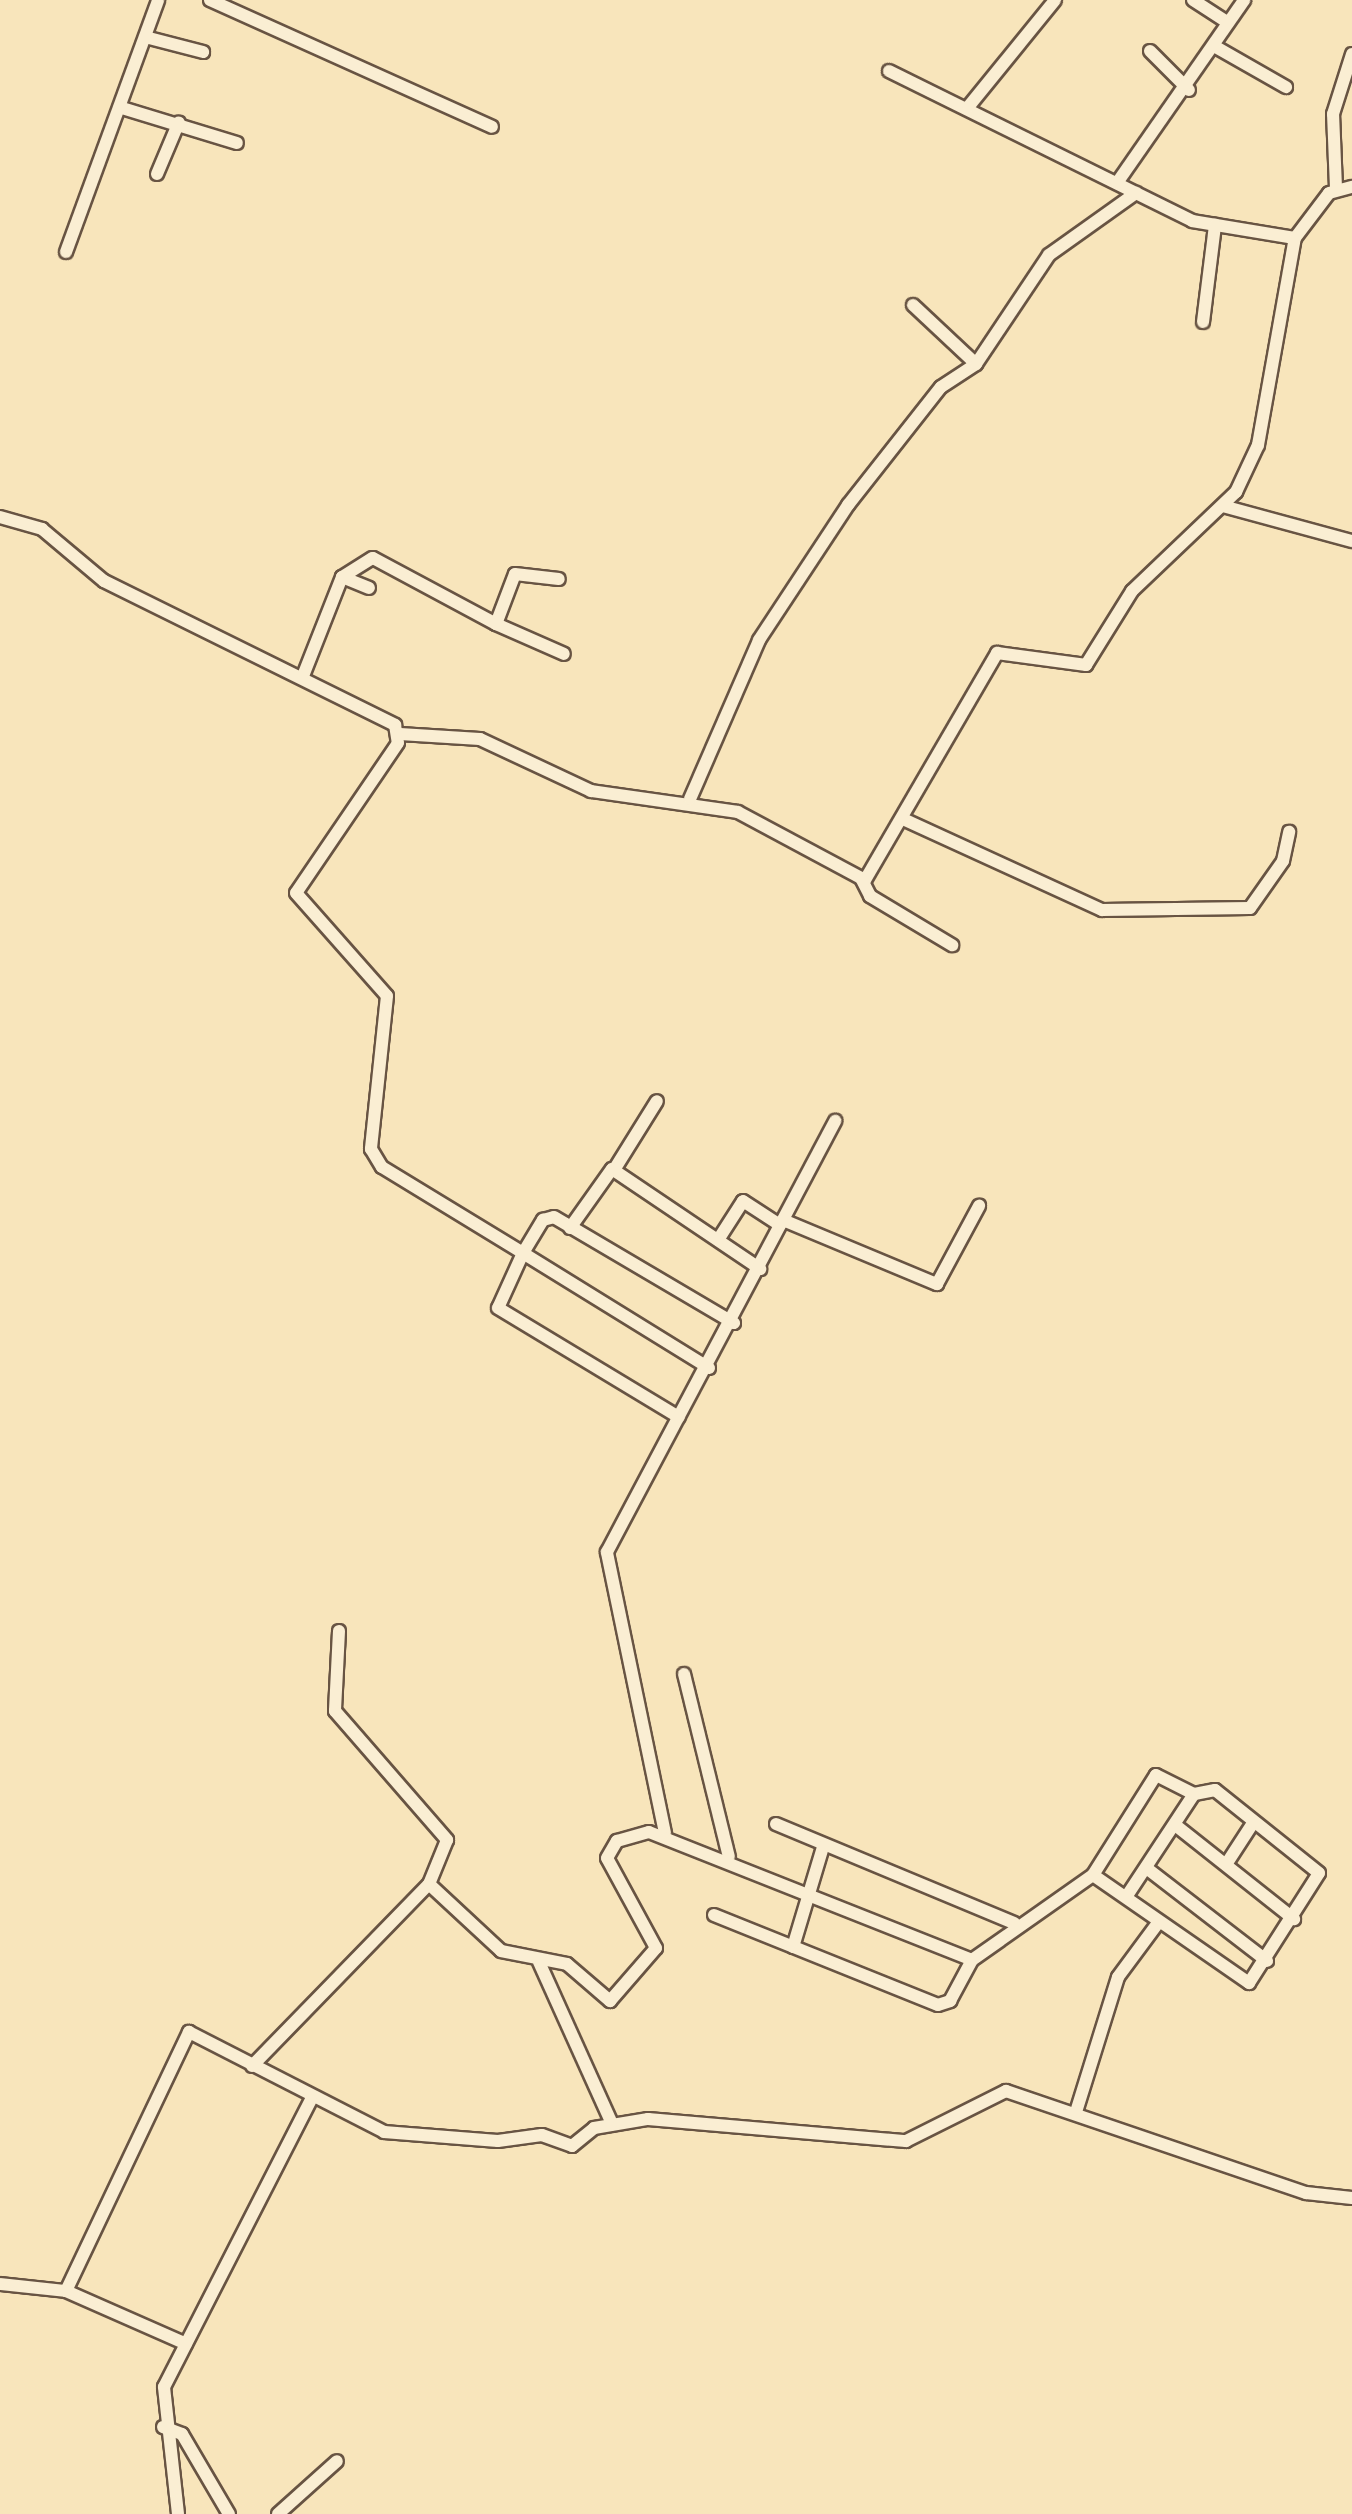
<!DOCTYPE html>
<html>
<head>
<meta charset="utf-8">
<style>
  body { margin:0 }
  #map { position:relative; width:1352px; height:2514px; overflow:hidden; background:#f8e5bb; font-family:Cardo,serif }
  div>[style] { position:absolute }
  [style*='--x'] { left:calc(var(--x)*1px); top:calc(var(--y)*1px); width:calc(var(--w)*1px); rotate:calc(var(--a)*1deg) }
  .roads { filter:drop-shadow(2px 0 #685443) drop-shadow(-2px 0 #685443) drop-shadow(0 2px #685443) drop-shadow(0 -2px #685443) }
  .street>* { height:12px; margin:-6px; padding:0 6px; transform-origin:6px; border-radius:6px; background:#faeed3 }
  span { translate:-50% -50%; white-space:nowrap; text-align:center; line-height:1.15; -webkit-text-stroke:10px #faeed3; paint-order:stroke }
</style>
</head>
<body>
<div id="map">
  <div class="roads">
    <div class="street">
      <i style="--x:210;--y:0;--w:309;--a:24.2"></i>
      <i style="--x:1193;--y:0;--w:40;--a:32.9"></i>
      <i style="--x:149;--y:38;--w:56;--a:14.5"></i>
      <i style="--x:1214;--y:46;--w:83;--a:29.7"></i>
      <i style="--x:1150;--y:51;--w:55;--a:45"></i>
      <i style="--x:889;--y:71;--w:338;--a:26.3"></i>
      <i style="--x:1192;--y:221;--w:104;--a:9.4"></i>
      <i style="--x:1295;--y:238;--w:56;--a:-52.9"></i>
      <i style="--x:1329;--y:193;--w:24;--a:-15"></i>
      <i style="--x:969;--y:106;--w:136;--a:-50.9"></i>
      <i style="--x:122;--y:108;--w:120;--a:16.9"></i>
      <i style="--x:157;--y:174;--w:56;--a:-67.1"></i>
      <i style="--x:1117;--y:183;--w:223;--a:-55.2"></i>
      <i style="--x:1336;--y:188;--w:74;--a:-92.3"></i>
      <i style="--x:1333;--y:114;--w:63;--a:-72.4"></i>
      <i style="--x:66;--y:252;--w:268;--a:-69.9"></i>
      <i style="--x:913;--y:305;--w:86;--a:43.1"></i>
      <i style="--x:1203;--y:322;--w:98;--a:-82.9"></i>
      <i style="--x:1223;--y:506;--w:134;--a:15.2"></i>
      <i style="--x:0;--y:517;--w:44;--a:15.9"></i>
      <i style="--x:42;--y:529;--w:81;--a:40"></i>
      <i style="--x:104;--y:581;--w:325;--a:26.3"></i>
      <i style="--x:395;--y:725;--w:18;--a:81"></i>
      <i style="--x:398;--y:743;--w:181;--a:124.2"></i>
      <i style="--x:296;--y:893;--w:137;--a:48.5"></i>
      <i style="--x:387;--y:996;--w:154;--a:96"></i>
      <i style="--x:371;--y:1149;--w:21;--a:59"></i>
      <i style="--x:382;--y:1167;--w:165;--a:31.4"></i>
      <i style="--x:523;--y:1253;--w:60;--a:114.4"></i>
      <i style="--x:498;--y:1308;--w:211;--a:31.1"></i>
      <i style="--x:342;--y:577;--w:36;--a:-32"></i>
      <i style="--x:373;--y:558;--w:140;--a:28.2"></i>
      <i style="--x:496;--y:624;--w:53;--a:-69.2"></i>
      <i style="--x:515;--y:574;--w:44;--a:6.5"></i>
      <i style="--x:496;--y:624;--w:74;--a:23.8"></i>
      <i style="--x:303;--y:676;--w:106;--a:-68.5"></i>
      <i style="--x:342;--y:577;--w:29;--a:22"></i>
      <i style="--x:400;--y:734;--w:80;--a:3.6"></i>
      <i style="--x:480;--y:739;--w:123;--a:25.1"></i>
      <i style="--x:591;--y:791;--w:148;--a:8.1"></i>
      <i style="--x:738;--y:812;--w:144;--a:28.2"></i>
      <i style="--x:865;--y:880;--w:263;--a:-59.8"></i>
      <i style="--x:997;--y:653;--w:90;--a:7.7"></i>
      <i style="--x:1086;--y:665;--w:87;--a:-58.1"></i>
      <i style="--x:1132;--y:591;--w:144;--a:-43.6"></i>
      <i style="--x:1236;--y:492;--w:52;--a:-64.9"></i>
      <i style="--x:1258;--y:445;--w:210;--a:-79.9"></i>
      <i style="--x:690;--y:799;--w:173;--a:-66.5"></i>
      <i style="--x:759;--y:640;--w:162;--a:-56.6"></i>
      <i style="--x:848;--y:505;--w:150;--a:-51.8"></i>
      <i style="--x:941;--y:387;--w:42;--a:-33.3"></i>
      <i style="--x:976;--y:364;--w:131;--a:-56.2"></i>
      <i style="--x:1049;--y:255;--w:107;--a:-35.5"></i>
      <i style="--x:903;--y:819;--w:219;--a:24.6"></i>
      <i style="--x:1102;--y:910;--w:148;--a:-0.8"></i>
      <i style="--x:1250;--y:908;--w:57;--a:-54.9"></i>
      <i style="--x:1283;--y:861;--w:30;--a:-78"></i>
      <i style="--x:862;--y:880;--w:18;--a:63"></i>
      <i style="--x:870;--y:896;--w:96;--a:30.9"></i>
      <i style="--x:614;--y:1170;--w:81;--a:-58.1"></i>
      <i style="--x:783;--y:1220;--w:167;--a:22.6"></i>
      <i style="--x:937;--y:1284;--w:89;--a:-61.7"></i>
      <i style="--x:570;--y:1228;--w:72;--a:-54.6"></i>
      <i style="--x:612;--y:1169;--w:179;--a:34"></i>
      <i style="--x:718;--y:1240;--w:46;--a:-57.3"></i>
      <i style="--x:743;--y:1201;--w:44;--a:33"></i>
      <i style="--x:709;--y:1368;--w:219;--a:-148.3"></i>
      <i style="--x:523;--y:1253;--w:39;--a:-59"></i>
      <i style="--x:543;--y:1220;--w:11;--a:-15"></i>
      <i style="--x:554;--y:1217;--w:209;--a:30.5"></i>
      <i style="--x:339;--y:1631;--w:80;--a:92.9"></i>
      <i style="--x:335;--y:1711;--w:171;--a:49"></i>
      <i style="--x:447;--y:1840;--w:48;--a:112.2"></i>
      <i style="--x:684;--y:1674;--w:188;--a:76.2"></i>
      <i style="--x:776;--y:1824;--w:258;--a:22.6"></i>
      <i style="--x:1179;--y:1828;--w:147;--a:38.4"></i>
      <i style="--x:665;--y:1833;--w:287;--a:-101.7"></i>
      <i style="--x:607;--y:1552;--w:488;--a:-62.1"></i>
      <i style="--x:1227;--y:1863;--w:48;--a:-57"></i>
      <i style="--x:1149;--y:1870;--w:149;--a:37.6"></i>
      <i style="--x:1093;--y:1875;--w:118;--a:-57.8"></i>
      <i style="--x:1156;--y:1775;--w:42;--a:26.6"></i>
      <i style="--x:1194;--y:1794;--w:123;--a:123.4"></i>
      <i style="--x:714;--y:1915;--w:241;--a:21.9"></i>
      <i style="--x:938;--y:2005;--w:13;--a:-18"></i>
      <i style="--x:950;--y:2001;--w:47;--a:-61.8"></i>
      <i style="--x:793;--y:1947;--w:104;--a:-73.3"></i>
      <i style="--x:539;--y:1962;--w:178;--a:65.7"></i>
      <i style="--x:252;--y:2066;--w:254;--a:-45.8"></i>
      <i style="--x:429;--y:1884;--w:98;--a:42.9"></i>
      <i style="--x:501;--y:1951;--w:67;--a:11.1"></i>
      <i style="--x:567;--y:1964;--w:57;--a:40.7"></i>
      <i style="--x:610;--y:2001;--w:70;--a:-49"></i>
      <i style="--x:656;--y:1948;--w:102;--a:-118.6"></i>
      <i style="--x:607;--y:1858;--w:20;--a:-60"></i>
      <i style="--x:617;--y:1841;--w:33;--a:-16"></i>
      <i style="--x:649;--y:1832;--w:347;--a:21.6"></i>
      <i style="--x:972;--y:1960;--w:148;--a:-35.1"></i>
      <i style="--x:1093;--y:1875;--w:190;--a:34.7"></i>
      <i style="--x:1249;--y:1983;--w:130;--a:-57.5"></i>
      <i style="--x:1319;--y:1873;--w:133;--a:-141.4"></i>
      <i style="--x:1215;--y:1790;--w:21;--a:169"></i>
      <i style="--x:1076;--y:2112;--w:141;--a:-72.7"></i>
      <i style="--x:1118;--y:1977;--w:67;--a:-53.5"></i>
      <i style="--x:0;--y:2284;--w:66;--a:6.1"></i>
      <i style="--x:66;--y:2291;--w:287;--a:-64.6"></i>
      <i style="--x:189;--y:2032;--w:219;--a:27.1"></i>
      <i style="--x:384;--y:2132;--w:114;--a:4.5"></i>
      <i style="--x:498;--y:2141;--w:44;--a:-7.8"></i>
      <i style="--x:542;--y:2135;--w:32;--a:20"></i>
      <i style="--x:572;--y:2146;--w:28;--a:-39"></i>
      <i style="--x:594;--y:2128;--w:55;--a:-9.5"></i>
      <i style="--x:648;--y:2119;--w:259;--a:4.9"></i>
      <i style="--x:906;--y:2141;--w:112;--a:-26.6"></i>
      <i style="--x:1006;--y:2091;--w:317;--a:18.8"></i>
      <i style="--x:1306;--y:2193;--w:46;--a:6.2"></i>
      <i style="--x:66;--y:2291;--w:131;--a:23.8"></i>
      <i style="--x:163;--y:2427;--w:20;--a:20"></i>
      <i style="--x:182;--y:2434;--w:93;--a:59.6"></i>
      <i style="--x:178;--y:2514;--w:128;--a:-96.3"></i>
      <i style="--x:164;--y:2387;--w:322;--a:-62.9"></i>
      <i style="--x:278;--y:2514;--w:79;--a:-41.9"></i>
    </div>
  </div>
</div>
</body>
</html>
